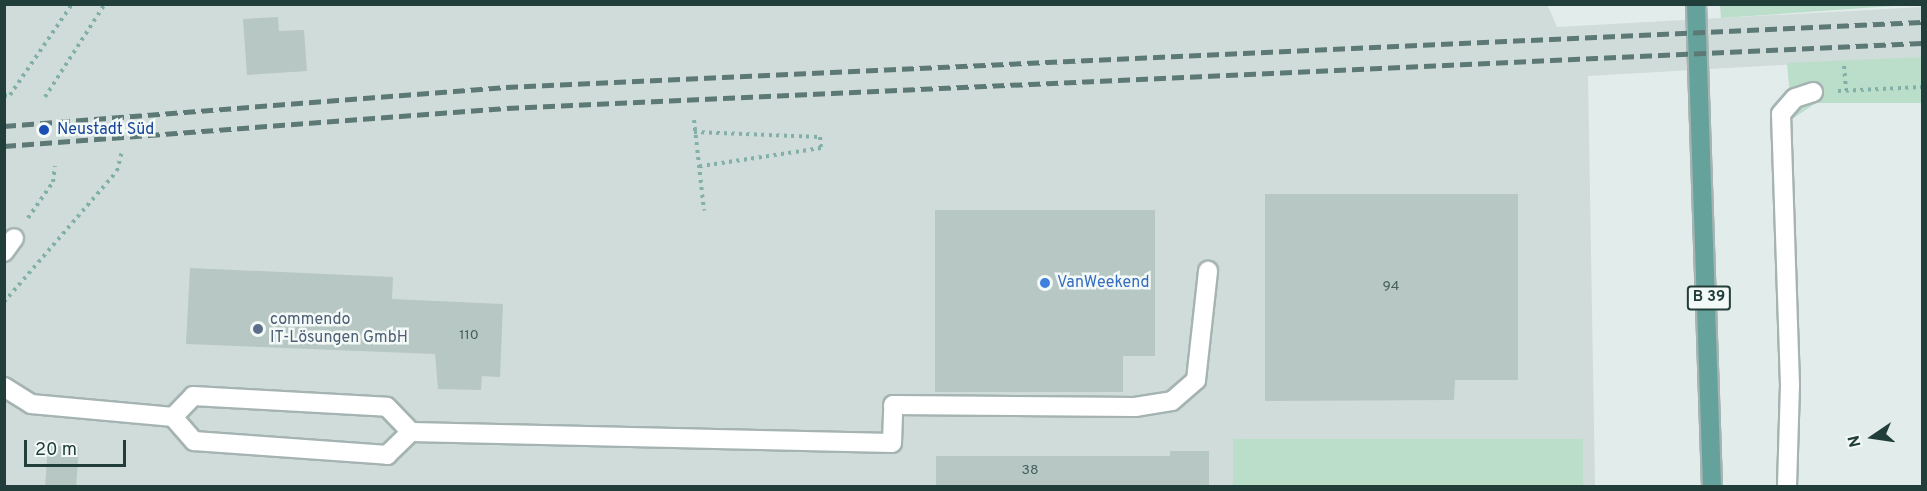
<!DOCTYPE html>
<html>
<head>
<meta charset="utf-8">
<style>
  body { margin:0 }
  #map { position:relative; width:1927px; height:491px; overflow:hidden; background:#e2ecea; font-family:Overpass,sans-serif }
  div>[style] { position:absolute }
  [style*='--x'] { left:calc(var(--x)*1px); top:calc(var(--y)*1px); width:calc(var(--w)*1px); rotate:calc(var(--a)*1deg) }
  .built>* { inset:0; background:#d0dcd9 }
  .green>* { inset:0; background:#bbdeca; transform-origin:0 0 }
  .building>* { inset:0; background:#b7c7c3; transform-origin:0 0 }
  .path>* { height:4px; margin-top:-2px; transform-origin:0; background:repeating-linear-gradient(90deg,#82b0a9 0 3px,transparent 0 7.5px) }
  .roads { filter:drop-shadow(2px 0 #a5b4b2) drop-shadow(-2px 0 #a5b4b2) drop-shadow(0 2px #a5b4b2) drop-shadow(0 -2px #a5b4b2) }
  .service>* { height:18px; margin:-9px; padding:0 9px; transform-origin:9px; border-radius:9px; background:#fff }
  .minor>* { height:18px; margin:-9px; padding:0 9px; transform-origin:9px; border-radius:9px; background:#fff }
  .primary>* { height:18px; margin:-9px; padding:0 9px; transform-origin:9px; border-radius:9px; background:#66a29c }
  .rail>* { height:4.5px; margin-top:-2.25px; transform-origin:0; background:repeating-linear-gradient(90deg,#5c7976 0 12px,transparent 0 18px) }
  .dots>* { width:16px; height:16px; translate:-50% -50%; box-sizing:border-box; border:3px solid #f3f9f7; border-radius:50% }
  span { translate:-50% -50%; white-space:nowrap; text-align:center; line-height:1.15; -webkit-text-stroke:5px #f3f9f7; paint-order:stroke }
  .number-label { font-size:14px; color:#47605d }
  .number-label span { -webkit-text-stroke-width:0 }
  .shield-label span { padding:2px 4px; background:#f3f9f7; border:2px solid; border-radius:4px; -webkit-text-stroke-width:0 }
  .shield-label { font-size:15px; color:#223e3b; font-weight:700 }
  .transit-label { font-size:16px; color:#164399 }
  .left { translate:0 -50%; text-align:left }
  .shop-label { font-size:16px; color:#366cbe }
  .service-label { font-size:16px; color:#4e5e75 }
  .frame { position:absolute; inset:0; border:6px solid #223e3b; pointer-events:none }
  .north { position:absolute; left:1843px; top:407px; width:60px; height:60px; -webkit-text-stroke:4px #f3f9f7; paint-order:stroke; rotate:257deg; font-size:16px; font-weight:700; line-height:24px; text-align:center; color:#223e3b }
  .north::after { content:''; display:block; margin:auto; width:21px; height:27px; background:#223e3b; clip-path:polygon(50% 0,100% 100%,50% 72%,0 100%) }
  .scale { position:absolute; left:24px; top:440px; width:102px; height:27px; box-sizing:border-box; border:3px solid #223e3b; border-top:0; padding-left:8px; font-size:18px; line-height:21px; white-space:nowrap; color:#223e3b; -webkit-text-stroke:4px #f3f9f7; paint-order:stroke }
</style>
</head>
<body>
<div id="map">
  <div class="built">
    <i style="clip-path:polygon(1547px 4px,1557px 27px,1922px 7px,1922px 57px,1588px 76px,1595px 486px,5px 486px,4px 5px)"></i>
  </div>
  <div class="green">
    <i style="clip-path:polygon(1922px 4px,1721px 18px,1720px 5px,1720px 4px)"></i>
    <i style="clip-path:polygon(1922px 57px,1922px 103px,1816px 103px,1792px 119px,1787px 63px)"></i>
    <i style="left:1233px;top:439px;width:350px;height:47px"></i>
  </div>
  <div class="building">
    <i style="clip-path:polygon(278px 17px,279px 31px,304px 30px,307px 71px,247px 75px,243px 19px)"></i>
    <i style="clip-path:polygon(1265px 194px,1518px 194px,1518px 380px,1455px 380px,1454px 400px,1265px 401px)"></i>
    <i style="clip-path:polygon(935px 210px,1155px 210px,1155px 356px,1123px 356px,1123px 392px,935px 392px)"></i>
    <i style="clip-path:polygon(190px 268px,393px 277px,392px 299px,503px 304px,500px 377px,482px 376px,481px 390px,438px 389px,435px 354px,186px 344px)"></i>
    <i style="left:48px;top:445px;width:31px;height:41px;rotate:4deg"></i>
    <i style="clip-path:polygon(1170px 451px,1209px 451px,1209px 486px,936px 486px,936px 456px,1170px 456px)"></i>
  </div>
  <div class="path">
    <i style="--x:1844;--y:66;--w:24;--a:85"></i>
    <i style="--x:1838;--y:91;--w:84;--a:-2.7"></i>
    <i style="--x:4;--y:96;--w:6;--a:-9"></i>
    <i style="--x:10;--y:95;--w:110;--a:-55.7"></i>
    <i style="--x:45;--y:97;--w:111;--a:-57.2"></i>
    <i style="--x:694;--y:120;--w:91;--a:83.7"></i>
    <i style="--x:694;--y:132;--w:126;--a:2.3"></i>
    <i style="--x:820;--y:137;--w:11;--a:85"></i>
    <i style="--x:821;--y:148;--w:126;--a:171.4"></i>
    <i style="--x:28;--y:218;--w:44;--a:-55.2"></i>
    <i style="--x:53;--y:182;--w:16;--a:-83"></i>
    <i style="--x:4;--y:302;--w:173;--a:-49.2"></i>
    <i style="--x:117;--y:171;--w:21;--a:-76"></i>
  </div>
  <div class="roads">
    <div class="service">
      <i style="--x:4;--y:387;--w:32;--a:32"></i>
      <i style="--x:31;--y:404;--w:143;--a:5.2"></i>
      <i style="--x:173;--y:417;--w:32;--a:49"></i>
      <i style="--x:194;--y:441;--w:194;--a:4.1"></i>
      <i style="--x:387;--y:455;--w:33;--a:-44"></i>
      <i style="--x:411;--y:432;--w:481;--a:1.3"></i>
      <i style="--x:892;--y:443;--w:38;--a:-88"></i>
      <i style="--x:893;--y:405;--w:242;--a:0.5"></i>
      <i style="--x:1135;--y:407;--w:37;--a:-9"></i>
      <i style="--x:1172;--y:401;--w:32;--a:-41"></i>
      <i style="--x:1196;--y:380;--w:110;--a:-83.7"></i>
      <i style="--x:173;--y:417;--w:29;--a:-46"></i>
      <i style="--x:193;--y:396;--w:194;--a:3.2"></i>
      <i style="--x:387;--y:407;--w:35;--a:46"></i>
      <i style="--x:1787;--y:486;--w:101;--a:-88.3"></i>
      <i style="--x:1790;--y:385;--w:271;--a:-91.9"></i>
      <i style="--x:1781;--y:114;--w:21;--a:-49"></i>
      <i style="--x:1795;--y:98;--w:19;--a:-18"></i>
    </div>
    <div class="minor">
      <i style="--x:4;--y:252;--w:17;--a:-54"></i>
    </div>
    <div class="primary">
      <i style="--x:1696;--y:4;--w:482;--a:88.1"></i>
    </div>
  </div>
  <div class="rail">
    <i style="--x:4;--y:126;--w:504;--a:-4.44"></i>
    <i style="--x:506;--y:87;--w:1417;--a:-2.63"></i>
    <i style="--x:4;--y:146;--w:504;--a:-4.32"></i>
    <i style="--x:507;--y:108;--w:1416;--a:-2.63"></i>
  </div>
  <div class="dots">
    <i style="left:44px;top:130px;background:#1a4fb4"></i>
    <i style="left:1045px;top:283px;background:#3f7fe0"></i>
    <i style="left:258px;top:329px;background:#5c6f8a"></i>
  </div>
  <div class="number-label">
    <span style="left:1391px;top:287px">94</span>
    <span style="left:469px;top:336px">110</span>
    <span style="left:1030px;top:471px">38</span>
  </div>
  <div class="shield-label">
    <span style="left:1709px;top:298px">B 39</span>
  </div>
  <div class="transit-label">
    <span class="left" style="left:57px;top:130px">Neustadt Süd</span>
  </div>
  <div class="shop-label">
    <span class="left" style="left:1057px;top:283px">VanWeekend</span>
  </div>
  <div class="service-label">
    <span class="left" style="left:270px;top:329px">commendo<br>IT-Lösungen GmbH</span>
  </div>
  <div class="frame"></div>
  <div class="north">N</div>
  <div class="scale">20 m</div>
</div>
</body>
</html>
